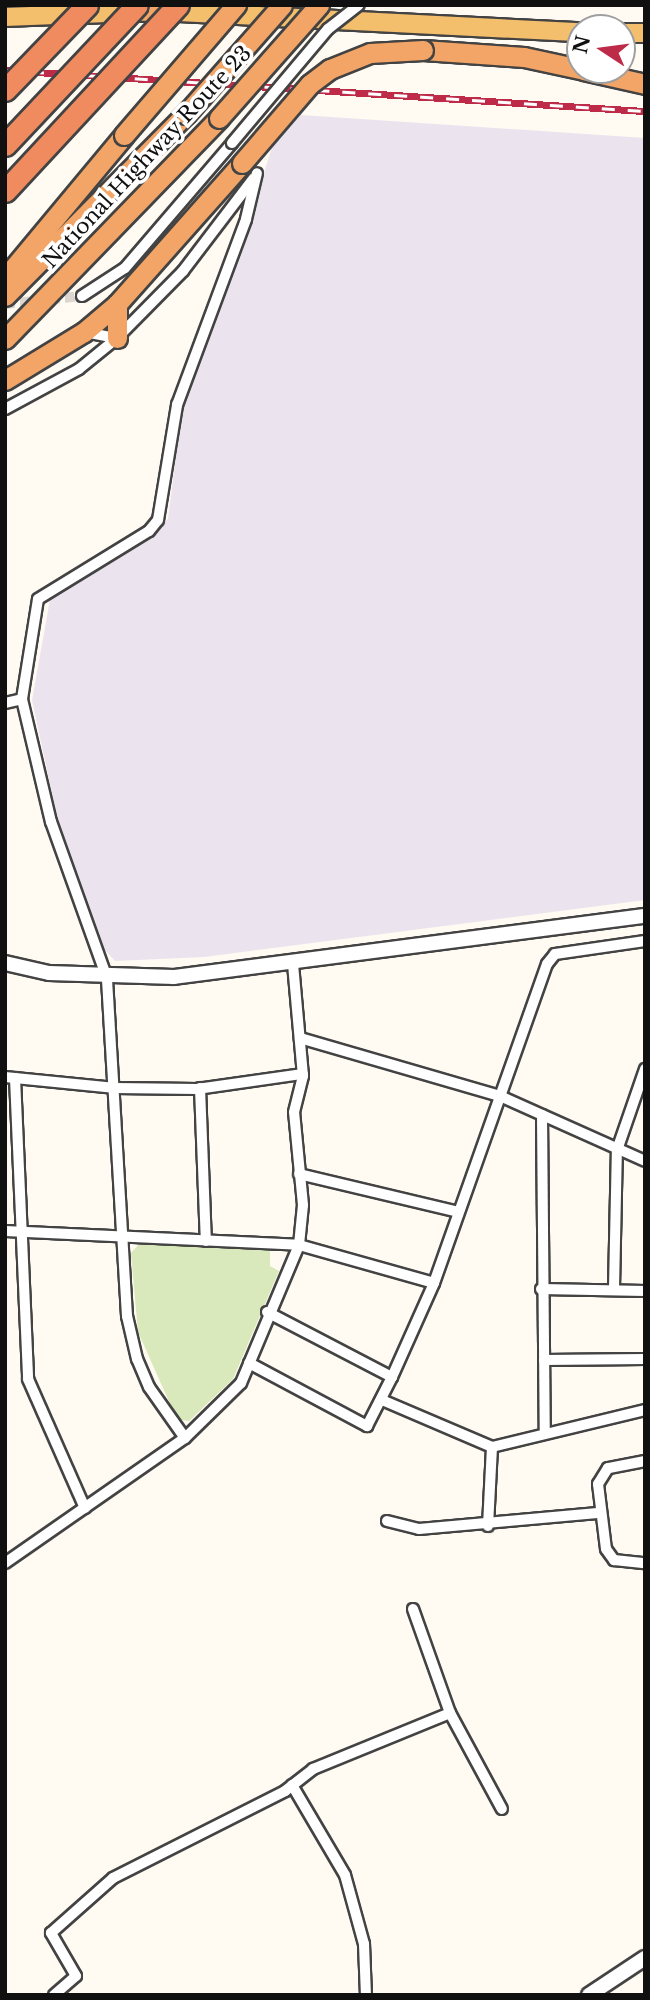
<!DOCTYPE html>
<html>
<head>
<meta charset="utf-8">
<style>
  body { margin:0 }
  #map { position:relative; width:650px; height:2000px; overflow:hidden; background:#fffaf2; font-family:"Libre Baskerville",serif }
  div>[style] { position:absolute }
  [style*='--x'] { left:calc(var(--x)*1px); top:calc(var(--y)*1px); width:calc(var(--w)*1px); rotate:calc(var(--a)*1deg) }
  .industrial>* { inset:0; background:#ebe4ee }
  .green>* { inset:0; background:#dae9bc }
  .minor-tunnel>* { height:10px; margin-top:-5px; transform-origin:0; background:repeating-linear-gradient(90deg,#dbd7d0 0 10px,transparent 0 15px) }
  .roads { filter:drop-shadow(2px 0 #434343) drop-shadow(-2px 0 #434343) drop-shadow(0 2px #434343) drop-shadow(0 -2px #434343) }
  .minor>* { height:10px; margin:-5px; padding:0 5px; transform-origin:5px; border-radius:5px; background:#fff }
  .tertiary>* { height:14px; margin:-7px; padding:0 7px; transform-origin:7px; border-radius:7px; background:#fff }
  .primary>* { height:18px; margin:-9px; padding:0 9px; transform-origin:9px; border-radius:9px; background:#f4bf6d }
  .trunk>* { height:19px; margin:-9.5px; padding:0 9.5px; transform-origin:9.5px; border-radius:9.5px; background:#f2a566 }
  .rail>* { height:7px; margin-top:-3.5px; transform-origin:0; background:repeating-linear-gradient(90deg,#fff 0 13px,#bd2b48 0 26px); box-sizing:border-box; border-block:2px solid #bd2b48 }
  .bridges { filter:drop-shadow(2px 0 #434343) drop-shadow(-2px 0 #434343) drop-shadow(0 2px #434343) drop-shadow(0 -2px #434343) }
  .minor-bridge>* { height:10px; margin:-5px; padding:0 5px; transform-origin:5px; border-radius:5px; background:#fff }
  .trunk-bridge>* { height:19px; margin:-9.5px; padding:0 9.5px; transform-origin:9.5px; border-radius:9.5px; background:#f2a566 }
  .motorway-bridge>* { height:21px; margin:-10.5px; padding:0 10.5px; transform-origin:10.5px; border-radius:10.5px; background:#f08b5f }
  span { translate:-50% -50%; white-space:nowrap; text-align:center; line-height:1.15; -webkit-text-stroke:7px #fff; paint-order:stroke }
  .street-label { font-size:21px; color:#101010 }
  .frame { position:absolute; inset:0; border:7px solid #101010; pointer-events:none }
  .north { position:absolute; left:566px; top:14px; width:70px; height:70px; box-sizing:border-box; background:#fff; border:2px solid #9f9f9f; border-radius:50%; rotate:283deg; font-size:19px; font-weight:700; line-height:28px; text-align:center; color:#101010 }
  .north::after { content:''; display:block; margin:auto; width:24px; height:32px; background:#bd2b48; clip-path:polygon(50% 0,100% 100%,50% 72%,0 100%) }
</style>
</head>
<body>
<div id="map">
  <div class="industrial">
    <i style="clip-path:polygon(301px 115px,645px 138px,645px 900px,204px 957px,115px 961px,104px 949px,57px 817px,32px 700px,51px 594px,147px 536px,168px 519px,183px 402px,241px 247px,272px 147px)"></i>
  </div>
  <div class="green">
    <i style="clip-path:polygon(140px 1243px,270px 1250px,270px 1266px,279px 1271px,233px 1379px,189px 1421px,181px 1420px,171px 1406px,138px 1332px,131px 1253px)"></i>
  </div>
  <div class="minor-tunnel">
    <i style="--x:5;--y:304;--w:77;--a:-5.9"></i>
  </div>
  <div class="roads">
    <div class="minor">
      <i style="--x:82;--y:296;--w:51;--a:-33.1"></i>
      <i style="--x:125;--y:268;--w:165;--a:-49.4"></i>
      <i style="--x:85;--y:332;--w:33;--a:11"></i>
      <i style="--x:5;--y:409;--w:84;--a:-28.4"></i>
      <i style="--x:79;--y:369;--w:49;--a:-39.2"></i>
      <i style="--x:117;--y:338;--w:94;--a:-45.4"></i>
      <i style="--x:183;--y:271;--w:116;--a:-52.7"></i>
      <i style="--x:5;--y:703;--w:17;--a:-13"></i>
      <i style="--x:300;--y:1038;--w:208;--a:16.2"></i>
      <i style="--x:500;--y:1096;--w:159;--a:24.1"></i>
      <i style="--x:5;--y:1077;--w:111;--a:5.7"></i>
      <i style="--x:115;--y:1088;--w:82;--a:0.7"></i>
      <i style="--x:197;--y:1089;--w:107;--a:-8.1"></i>
      <i style="--x:15;--y:1078;--w:301;--a:87.5"></i>
      <i style="--x:28;--y:1379;--w:141;--a:66.2"></i>
      <i style="--x:200;--y:1088;--w:153;--a:87.8"></i>
      <i style="--x:542;--y:1115;--w:317;--a:89.5"></i>
      <i style="--x:299;--y:1174;--w:163;--a:13.4"></i>
      <i style="--x:5;--y:1231;--w:294;--a:2.7"></i>
      <i style="--x:299;--y:1245;--w:140;--a:15.7"></i>
      <i style="--x:614;--y:1288;--w:138;--a:-88.8"></i>
      <i style="--x:617;--y:1150;--w:86;--a:-70.9"></i>
      <i style="--x:541;--y:1289;--w:104;--a:1.1"></i>
      <i style="--x:267;--y:1312;--w:141;--a:27.5"></i>
      <i style="--x:392;--y:1377;--w:103;--a:-65.9"></i>
      <i style="--x:434;--y:1283;--w:338;--a:-70.5"></i>
      <i style="--x:547;--y:964;--w:13;--a:-51"></i>
      <i style="--x:555;--y:954;--w:91;--a:-8.2"></i>
      <i style="--x:544;--y:1360;--w:101;--a:-0.6"></i>
      <i style="--x:249;--y:1363;--w:134;--a:28.1"></i>
      <i style="--x:367;--y:1426;--w:55;--a:-63"></i>
      <i style="--x:382;--y:1400;--w:120;--a:23.1"></i>
      <i style="--x:492;--y:1447;--w:157;--a:-13.6"></i>
      <i style="--x:185;--y:1438;--w:62;--a:-125.2"></i>
      <i style="--x:149;--y:1387;--w:30;--a:-113"></i>
      <i style="--x:137;--y:1359;--w:44;--a:-103.1"></i>
      <i style="--x:127;--y:1316;--w:339;--a:-93.4"></i>
      <i style="--x:107;--y:978;--w:166;--a:-109.7"></i>
      <i style="--x:51;--y:822;--w:126;--a:-103.3"></i>
      <i style="--x:22;--y:699;--w:101;--a:-80.9"></i>
      <i style="--x:38;--y:599;--w:130;--a:-31.5"></i>
      <i style="--x:149;--y:531;--w:14;--a:-51"></i>
      <i style="--x:158;--y:520;--w:117;--a:-80.6"></i>
      <i style="--x:177;--y:405;--w:198;--a:-69.6"></i>
      <i style="--x:246;--y:219;--w:47;--a:-76.6"></i>
      <i style="--x:645;--y:1461;--w:38;--a:169"></i>
      <i style="--x:608;--y:1468;--w:19;--a:122"></i>
      <i style="--x:598;--y:1484;--w:65;--a:83"></i>
      <i style="--x:606;--y:1549;--w:14;--a:54"></i>
      <i style="--x:614;--y:1560;--w:31;--a:6"></i>
      <i style="--x:387;--y:1521;--w:33;--a:14"></i>
      <i style="--x:419;--y:1529;--w:182;--a:-5.1"></i>
      <i style="--x:488;--y:1526;--w:79;--a:-87.1"></i>
      <i style="--x:5;--y:1563;--w:219;--a:-34.8"></i>
      <i style="--x:185;--y:1438;--w:78;--a:-44.5"></i>
      <i style="--x:241;--y:1383;--w:150;--a:-67.2"></i>
      <i style="--x:299;--y:1245;--w:40;--a:-84.3"></i>
      <i style="--x:303;--y:1205;--w:93;--a:-95.5"></i>
      <i style="--x:294;--y:1112;--w:37;--a:-76"></i>
      <i style="--x:303;--y:1076;--w:113;--a:-95.1"></i>
      <i style="--x:413;--y:1609;--w:110;--a:70.4"></i>
      <i style="--x:450;--y:1713;--w:109;--a:61.6"></i>
      <i style="--x:292;--y:1785;--w:104;--a:59.5"></i>
      <i style="--x:345;--y:1875;--w:72;--a:74.6"></i>
      <i style="--x:364;--y:1944;--w:51;--a:87.8"></i>
      <i style="--x:54;--y:1995;--w:29;--a:-41"></i>
      <i style="--x:76;--y:1976;--w:50;--a:-120.2"></i>
      <i style="--x:51;--y:1933;--w:83;--a:-41.6"></i>
      <i style="--x:113;--y:1878;--w:193;--a:-26.8"></i>
      <i style="--x:285;--y:1791;--w:36;--a:-38"></i>
      <i style="--x:313;--y:1769;--w:148;--a:-22.2"></i>
    </div>
    <div class="tertiary">
      <i style="--x:5;--y:963;--w:45;--a:12.8"></i>
      <i style="--x:49;--y:973;--w:125;--a:1.8"></i>
      <i style="--x:174;--y:977;--w:475;--a:-7.4"></i>
      <i style="--x:589;--y:1995;--w:67;--a:-33.5"></i>
    </div>
    <div class="primary">
      <i style="--x:5;--y:17;--w:154;--a:-2.2"></i>
      <i style="--x:159;--y:11;--w:422;--a:2.9"></i>
      <i style="--x:622;--y:33;--w:23;--a:0"></i>
    </div>
    <div class="trunk">
      <i style="--x:147;--y:11;--w:6;--a:-90"></i>
      <i style="--x:423;--y:50;--w:101;--a:4"></i>
      <i style="--x:524;--y:57;--w:57;--a:12.1"></i>
      <i style="--x:583;--y:70;--w:64;--a:12.7"></i>
      <i style="--x:5;--y:278;--w:186;--a:-50.2"></i>
      <i style="--x:5;--y:296;--w:257;--a:-45.2"></i>
      <i style="--x:117;--y:338;--w:34;--a:-90"></i>
      <i style="--x:5;--y:339;--w:308;--a:-45.9"></i>
      <i style="--x:5;--y:380;--w:92;--a:-31.3"></i>
      <i style="--x:84;--y:332;--w:43;--a:-40.3"></i>
      <i style="--x:117;--y:304;--w:188;--a:-48.4"></i>
    </div>
  </div>
  <div class="rail">
    <i style="--x:5;--y:70;--w:641;--a:3.67"></i>
  </div>
  <div class="bridges">
    <div class="minor-bridge">
      <i style="--x:232;--y:143;--w:149;--a:-49.9"></i>
      <i style="--x:328;--y:29;--w:39;--a:-38"></i>
    </div>
    <div class="trunk-bridge">
      <i style="--x:186;--y:114;--w:145;--a:-48.6"></i>
      <i style="--x:219;--y:118;--w:151;--a:-48.5"></i>
      <i style="--x:124;--y:135;--w:172;--a:-49.3"></i>
      <i style="--x:242;--y:163;--w:104;--a:-49.3"></i>
      <i style="--x:310;--y:84;--w:25;--a:-37"></i>
      <i style="--x:330;--y:69;--w:43;--a:-21.8"></i>
      <i style="--x:370;--y:53;--w:53;--a:-3.2"></i>
    </div>
    <div class="motorway-bridge">
      <i style="--x:5;--y:90;--w:118;--a:-46"></i>
      <i style="--x:5;--y:145;--w:192;--a:-46.7"></i>
      <i style="--x:5;--y:191;--w:254;--a:-47.1"></i>
    </div>
  </div>
  <div class="street-label">
    <span style="left:147px;top:157px;rotate:-47deg">National Highway Route 23</span>
  </div>
  <div class="frame"></div>
  <div class="north">N</div>
</div>
</body>
</html>
